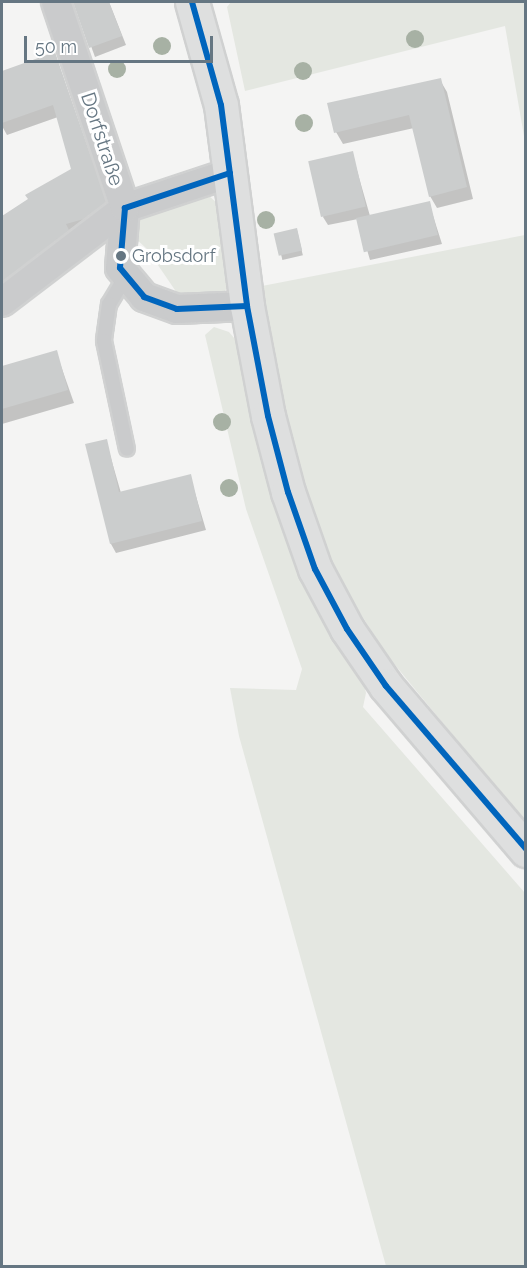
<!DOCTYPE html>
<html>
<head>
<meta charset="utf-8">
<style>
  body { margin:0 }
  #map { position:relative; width:527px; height:1268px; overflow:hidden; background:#f4f4f3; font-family:Raleway,sans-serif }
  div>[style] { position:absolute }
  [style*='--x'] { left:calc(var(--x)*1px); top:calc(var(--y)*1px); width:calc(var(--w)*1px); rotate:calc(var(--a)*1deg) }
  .green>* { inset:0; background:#e4e7e1 }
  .shadow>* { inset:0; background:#0003; transform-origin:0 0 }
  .building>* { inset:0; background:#cbcdcd; transform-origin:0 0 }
  .roads { filter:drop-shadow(2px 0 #d0d1d1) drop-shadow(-2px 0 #d0d1d1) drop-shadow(0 2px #d0d1d1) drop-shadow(0 -2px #d0d1d1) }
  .lane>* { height:14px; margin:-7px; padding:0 7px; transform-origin:7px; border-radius:7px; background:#cacbcc }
  .street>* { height:28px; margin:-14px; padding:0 14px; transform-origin:14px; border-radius:14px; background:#cacbcc }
  .secondary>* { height:33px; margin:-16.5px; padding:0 16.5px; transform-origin:16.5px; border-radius:16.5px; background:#dedfdf }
  .bus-1>* { height:6px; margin:-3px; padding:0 3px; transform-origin:3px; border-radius:3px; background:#0065bd }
  .trees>* { width:18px; height:18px; margin:-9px; border-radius:50%; background:#a7b1a4 }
  .dots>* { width:16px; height:16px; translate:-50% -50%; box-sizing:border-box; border:3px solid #fff; border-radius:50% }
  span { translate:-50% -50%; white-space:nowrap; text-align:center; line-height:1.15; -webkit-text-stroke:6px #fff; paint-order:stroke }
  .bus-label { font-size:18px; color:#657682 }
  .left { translate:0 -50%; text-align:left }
  .street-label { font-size:20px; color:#657682 }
  .frame { position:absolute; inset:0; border:3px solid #657682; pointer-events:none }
  .scale { position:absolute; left:24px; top:36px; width:189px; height:27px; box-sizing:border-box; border:3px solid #657682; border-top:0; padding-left:8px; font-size:18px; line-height:21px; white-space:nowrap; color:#657682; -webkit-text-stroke:4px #fff; paint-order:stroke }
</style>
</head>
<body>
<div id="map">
  <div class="green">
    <i style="clip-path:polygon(231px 2px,525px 2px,525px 142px,505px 26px,245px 91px,227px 7px)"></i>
    <i style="clip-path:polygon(208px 195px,218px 204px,230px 284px,221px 296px,179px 296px,147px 249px,134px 237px,134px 222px)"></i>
    <i style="clip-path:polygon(525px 235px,525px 823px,386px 654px,327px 561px,296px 482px,278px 396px,262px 286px)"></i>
    <i style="clip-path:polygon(214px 327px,229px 332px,240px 345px,362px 675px,366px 693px,363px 707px,525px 893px,525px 1266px,386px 1266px,239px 736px,230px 688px,296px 690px,302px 669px,246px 509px,205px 335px)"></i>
  </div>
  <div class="shadow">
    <i style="clip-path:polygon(75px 2px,109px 2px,126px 45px,95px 57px)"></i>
    <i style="clip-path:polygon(55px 54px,111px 214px,2px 297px,2px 217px,73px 170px,58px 117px,7px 135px,2px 126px,2px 72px)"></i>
    <i style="clip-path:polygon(440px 80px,447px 92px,473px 199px,437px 208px,430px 196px,414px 128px,343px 144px,336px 132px)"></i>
    <i style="clip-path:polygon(352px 153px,370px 216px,429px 203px,442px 244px,370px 260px,358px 219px,328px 225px,323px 217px)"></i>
    <i style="left:297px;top:230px;width:26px;height:21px;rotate:77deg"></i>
    <i style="clip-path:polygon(56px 352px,74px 403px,2px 424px,2px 368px)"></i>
    <i style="clip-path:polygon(106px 441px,121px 493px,190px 476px,206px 530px,116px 553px,111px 544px)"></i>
  </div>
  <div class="building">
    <i style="clip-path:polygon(73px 2px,109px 2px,122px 36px,89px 48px)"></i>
    <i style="clip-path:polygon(55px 52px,106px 202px,84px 219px,66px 224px,69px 230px,2px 282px,2px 216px,28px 199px,25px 195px,71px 169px,53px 105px,2px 123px,2px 71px)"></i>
    <i style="clip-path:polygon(441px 78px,467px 187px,429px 197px,409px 115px,334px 133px,327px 103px)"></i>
    <i style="left:353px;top:151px;width:57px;height:46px;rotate:77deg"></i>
    <i style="left:430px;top:201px;width:35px;height:76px;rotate:77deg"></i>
    <i style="left:297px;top:228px;width:23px;height:24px;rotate:77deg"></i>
    <i style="clip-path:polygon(57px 350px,68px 390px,2px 409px,2px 366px)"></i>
    <i style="clip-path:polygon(107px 439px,119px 492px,191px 474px,202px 521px,110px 544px,85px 444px)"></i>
  </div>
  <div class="roads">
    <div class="lane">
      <i style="--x:126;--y:276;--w:33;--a:121"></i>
      <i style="--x:109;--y:304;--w:37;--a:98"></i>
      <i style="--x:104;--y:341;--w:110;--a:78"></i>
    </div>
    <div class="street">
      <i style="--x:230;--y:173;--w:111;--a:161.6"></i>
      <i style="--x:125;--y:208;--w:60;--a:94.8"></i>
      <i style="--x:120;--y:268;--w:38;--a:50"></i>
      <i style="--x:144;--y:297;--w:35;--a:20"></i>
      <i style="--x:177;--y:309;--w:70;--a:-2.5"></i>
      <i style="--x:2;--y:302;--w:155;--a:-37.4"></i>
      <i style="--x:125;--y:208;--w:217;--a:-108.5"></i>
    </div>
    <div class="secondary">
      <i style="--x:192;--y:2;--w:107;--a:74.3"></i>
      <i style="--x:221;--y:105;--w:203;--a:82.6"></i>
      <i style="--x:247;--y:306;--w:112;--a:79.2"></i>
      <i style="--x:268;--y:416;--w:79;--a:75.3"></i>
      <i style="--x:288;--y:492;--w:82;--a:70.7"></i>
      <i style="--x:315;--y:569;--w:68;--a:61.9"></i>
      <i style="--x:347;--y:629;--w:69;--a:55.6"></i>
      <i style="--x:386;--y:686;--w:216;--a:49.5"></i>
    </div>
  </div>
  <div class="bus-1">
    <i style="--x:192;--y:2;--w:107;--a:74.3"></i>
    <i style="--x:221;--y:105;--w:203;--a:82.6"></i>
    <i style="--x:247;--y:306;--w:112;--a:79.2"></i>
    <i style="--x:268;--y:416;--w:79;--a:75.3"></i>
    <i style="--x:288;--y:492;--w:82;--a:70.7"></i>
    <i style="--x:315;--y:569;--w:68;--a:61.9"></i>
    <i style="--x:347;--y:629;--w:69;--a:55.6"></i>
    <i style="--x:386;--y:686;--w:215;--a:49.3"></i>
    <i style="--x:230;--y:173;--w:111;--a:161.6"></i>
    <i style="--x:125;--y:208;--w:60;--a:94.8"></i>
    <i style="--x:120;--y:268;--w:38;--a:50"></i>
    <i style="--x:144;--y:297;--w:35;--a:20"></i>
    <i style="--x:177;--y:309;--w:70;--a:-2.5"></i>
  </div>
  <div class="trees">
    <i style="left:415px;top:39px"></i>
    <i style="left:162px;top:46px"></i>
    <i style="left:117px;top:69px"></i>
    <i style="left:303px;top:71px"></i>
    <i style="left:304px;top:123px"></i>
    <i style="left:266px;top:220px"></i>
    <i style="left:222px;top:422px"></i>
    <i style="left:229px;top:488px"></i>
  </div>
  <div class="dots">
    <i style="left:121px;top:256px;background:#657682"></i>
  </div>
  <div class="bus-label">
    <span class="left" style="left:132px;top:256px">Grobsdorf</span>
  </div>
  <div class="street-label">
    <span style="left:102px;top:139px;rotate:72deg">Dorfstraße</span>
  </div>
  <div class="frame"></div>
  <div class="scale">50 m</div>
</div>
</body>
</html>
